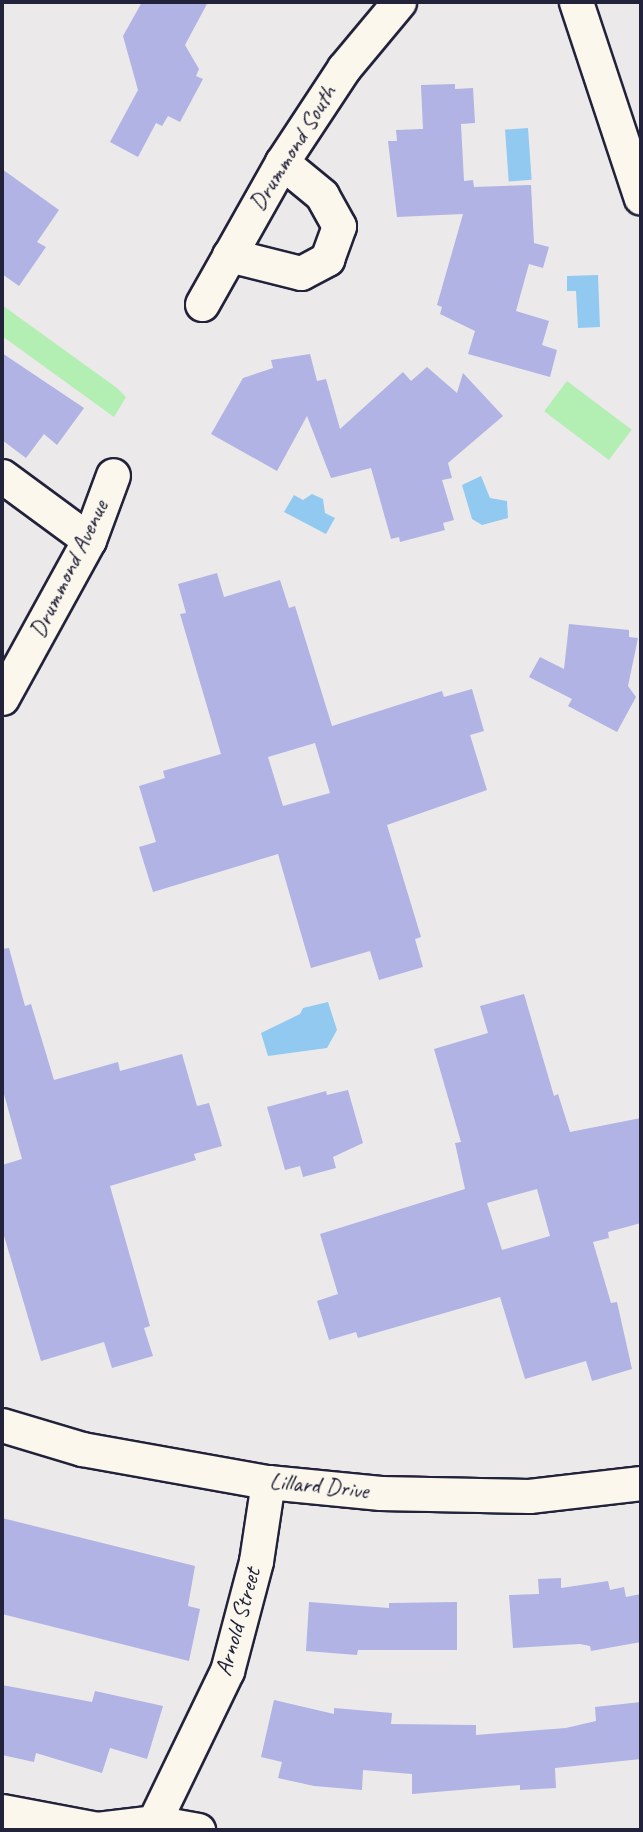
<!DOCTYPE html>
<html>
<head>
<meta charset="utf-8">
<style>
  body { margin:0 }
  #map { position:relative; width:643px; height:1832px; overflow:hidden; background:#ece9ea; font-family:Caveat,sans-serif }
  div>[style] { position:absolute }
  [style*='--x'] { left:calc(var(--x)*1px); top:calc(var(--y)*1px); width:calc(var(--w)*1px); rotate:calc(var(--a)*1deg) }
  .green>* { inset:0; background:#b3eeb3; transform-origin:0 0 }
  .water>* { inset:0; background:#92c9f0; transform-origin:0 0 }
  .building>* { inset:0; background:#b0b3e4 }
  .roads { filter:drop-shadow(2px 0 #22223b) drop-shadow(-2px 0 #22223b) drop-shadow(0 2px #22223b) drop-shadow(0 -2px #22223b) }
  .minor>* { height:33px; margin:-16.5px; padding:0 16.5px; transform-origin:16.5px; border-radius:16.5px; background:#fbf7ec }
  span { translate:-50% -50%; white-space:nowrap; text-align:center; line-height:1.15; -webkit-text-stroke:5px #fbf7ec; paint-order:stroke }
  .street-label { font-size:24px; color:#22223b }
  .frame { position:absolute; inset:0; border:4px solid #22223b; pointer-events:none }
</style>
</head>
<body>
<div id="map">
  <div class="green">
    <i style="clip-path:polygon(2px 305px,117px 388px,126px 397px,114px 417px,2px 336px)"></i>
    <i style="left:567px;top:381px;width:81px;height:38px;rotate:37deg"></i>
  </div>
  <div class="water">
    <i style="left:528px;top:128px;width:52px;height:23px;rotate:86deg"></i>
    <i style="clip-path:polygon(598px 275px,600px 327px,578px 328px,576px 291px,567px 291px,567px 276px)"></i>
    <i style="clip-path:polygon(481px 476px,490px 498px,507px 501px,508px 518px,482px 525px,472px 519px,462px 485px)"></i>
    <i style="clip-path:polygon(312px 494px,323px 499px,325px 513px,335px 518px,326px 534px,284px 512px,294px 495px,303px 500px)"></i>
    <i style="clip-path:polygon(328px 1002px,337px 1030px,327px 1048px,268px 1056px,261px 1033px,300px 1014px,303px 1008px)"></i>
  </div>
  <div class="building">
    <i style="clip-path:polygon(142px 2px,208px 2px,185px 45px,199px 69px,196px 76px,203px 79px,180px 122px,168px 116px,162px 126px,156px 123px,138px 157px,110px 142px,138px 90px,123px 36px)"></i>
    <i style="clip-path:polygon(455px 84px,455px 89px,473px 88px,475px 123px,461px 124px,464px 181px,473px 180px,474px 187px,531px 185px,534px 243px,549px 247px,543px 268px,529px 264px,516px 311px,549px 321px,542px 345px,557px 350px,550px 377px,468px 354px,475px 331px,440px 314px,442px 307px,437px 305px,463px 214px,397px 217px,388px 141px,397px 141px,396px 130px,423px 129px,421px 85px)"></i>
    <i style="clip-path:polygon(2px 169px,59px 210px,37px 242px,46px 247px,19px 286px,2px 274px)"></i>
    <i style="clip-path:polygon(2px 353px,84px 408px,57px 445px,44px 434px,26px 458px,2px 440px)"></i>
    <i style="clip-path:polygon(310px 354px,317px 381px,326px 379px,340px 429px,403px 372px,411px 381px,427px 367px,457px 393px,463px 373px,503px 416px,448px 463px,452px 478px,442px 480px,454px 520px,443px 523px,445px 530px,400px 542px,399px 537px,391px 539px,371px 468px,331px 478px,307px 416px,277px 471px,211px 434px,243px 378px,273px 368px,271px 360px)"></i>
    <i style="clip-path:polygon(evenodd,217px 573px,224px 597px,280px 580px,289px 608px,295px 606px,332px 726px,442px 691px,444px 697px,472px 689px,484px 731px,470px 735px,487px 790px,387px 825px,421px 937px,415px 939px,423px 967px,379px 980px,370px 951px,311px 968px,278px 854px,153px 892px,139px 847px,156px 842px,139px 786px,165px 778px,163px 771px,221px 754px,180px 614px,186px 613px,178px 584px,217px 573px,315px 743px,330px 793px,283px 806px,268px 757px,315px 743px)"></i>
    <i style="clip-path:polygon(569px 624px,629px 630px,629px 637px,638px 638px,628px 686px,636px 697px,617px 732px,568px 706px,572px 699px,529px 677px,540px 657px,564px 669px)"></i>
    <i style="clip-path:polygon(9px 948px,25px 1006px,31px 1004px,54px 1080px,118px 1062px,120px 1071px,182px 1054px,197px 1106px,209px 1103px,222px 1146px,194px 1154px,196px 1160px,110px 1186px,150px 1326px,144px 1328px,153px 1356px,112px 1368px,104px 1342px,41px 1361px,2px 1229px,2px 1165px,22px 1159px,2px 1087px,2px 949px)"></i>
    <i style="clip-path:polygon(evenodd,524px 994px,554px 1096px,558px 1094px,570px 1132px,641px 1118px,641px 1223px,608px 1232px,609px 1238px,593px 1242px,611px 1303px,617px 1302px,632px 1369px,592px 1381px,586px 1361px,525px 1379px,500px 1297px,358px 1338px,356px 1332px,329px 1340px,317px 1301px,338px 1294px,320px 1234px,465px 1189px,455px 1143px,461px 1142px,434px 1049px,488px 1033px,480px 1006px,524px 994px,537px 1189px,550px 1236px,502px 1250px,487px 1203px,537px 1189px)"></i>
    <i style="clip-path:polygon(348px 1090px,363px 1143px,333px 1157px,336px 1168px,303px 1177px,300px 1166px,285px 1170px,267px 1107px,326px 1091px,327px 1095px)"></i>
    <i style="clip-path:polygon(2px 1518px,195px 1566px,188px 1606px,200px 1609px,189px 1661px,2px 1614px)"></i>
    <i style="clip-path:polygon(561px 1578px,561px 1588px,608px 1581px,610px 1590px,624px 1587px,626px 1597px,641px 1594px,641px 1642px,591px 1651px,590px 1646px,580px 1644px,513px 1648px,509px 1595px,539px 1594px,538px 1579px)"></i>
    <i style="clip-path:polygon(309px 1602px,389px 1608px,389px 1603px,457px 1602px,457px 1650px,358px 1650px,357px 1655px,306px 1651px)"></i>
    <i style="clip-path:polygon(2px 1685px,92px 1702px,95px 1691px,163px 1706px,147px 1759px,110px 1748px,102px 1773px,36px 1753px,34px 1762px,2px 1755px)"></i>
    <i style="clip-path:polygon(274px 1700px,334px 1714px,334px 1708px,392px 1713px,391px 1724px,476px 1725px,476px 1735px,566px 1728px,596px 1721px,595px 1707px,641px 1702px,641px 1759px,555px 1768px,556px 1788px,520px 1790px,520px 1785px,412px 1794px,412px 1774px,363px 1770px,362px 1790px,314px 1786px,278px 1778px,282px 1762px,261px 1757px)"></i>
  </div>
  <div class="roads">
    <div class="minor">
      <i style="--x:576;--y:2;--w:206;--a:71.7"></i>
      <i style="--x:229;--y:255;--w:74;--a:14"></i>
      <i style="--x:301;--y:273;--w:30;--a:-28"></i>
      <i style="--x:327;--y:259;--w:35;--a:-70"></i>
      <i style="--x:339;--y:226;--w:35;--a:-119"></i>
      <i style="--x:322;--y:195;--w:52;--a:-140.5"></i>
      <i style="--x:202;--y:304;--w:163;--a:-60.6"></i>
      <i style="--x:282;--y:162;--w:113;--a:-56.6"></i>
      <i style="--x:344;--y:68;--w:86;--a:-50.2"></i>
      <i style="--x:2;--y:476;--w:108;--a:36.3"></i>
      <i style="--x:2;--y:698;--w:180;--a:-61.2"></i>
      <i style="--x:89;--y:540;--w:69;--a:-69.7"></i>
      <i style="--x:2;--y:1425;--w:84;--a:16.7"></i>
      <i style="--x:82;--y:1449;--w:189;--a:10.1"></i>
      <i style="--x:268;--y:1482;--w:113;--a:5.6"></i>
      <i style="--x:380;--y:1493;--w:149;--a:1.2"></i>
      <i style="--x:529;--y:1496;--w:113;--a:-6.6"></i>
      <i style="--x:2;--y:1811;--w:97;--a:10.7"></i>
      <i style="--x:97;--y:1829;--w:57;--a:-7"></i>
      <i style="--x:154;--y:1822;--w:45;--a:10.3"></i>
      <i style="--x:150;--y:1830;--w:177;--a:-64.2"></i>
      <i style="--x:227;--y:1671;--w:114;--a:-75.2"></i>
      <i style="--x:256;--y:1561;--w:80;--a:-81.4"></i>
    </div>
  </div>
  <div class="street-label">
    <span style="left:293px;top:148px;rotate:-58deg">Drummond South</span>
    <span style="left:69px;top:569px;rotate:-64deg">Drummond Avenue</span>
    <span style="left:319px;top:1486px;rotate:6deg">Lillard Drive</span>
    <span style="left:238px;top:1622px;rotate:-74deg">Arnold Street</span>
  </div>
  <div class="frame"></div>
</div>
</body>
</html>
